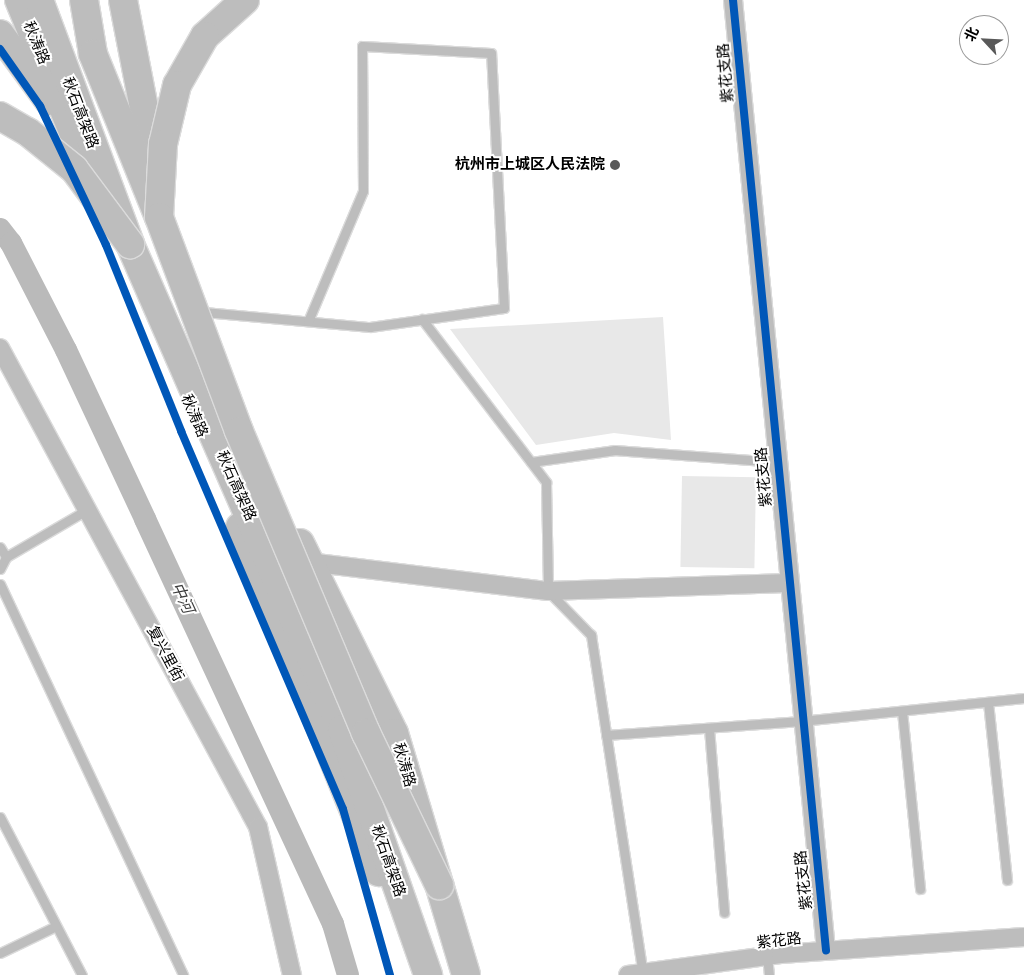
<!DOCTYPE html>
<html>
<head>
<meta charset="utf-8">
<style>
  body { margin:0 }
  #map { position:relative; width:1024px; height:975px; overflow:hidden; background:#fff; font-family:Raleway,"Noto Sans SC",sans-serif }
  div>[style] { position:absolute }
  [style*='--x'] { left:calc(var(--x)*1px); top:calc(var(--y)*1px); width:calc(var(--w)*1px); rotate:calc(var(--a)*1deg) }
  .green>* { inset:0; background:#e8e8e8; transform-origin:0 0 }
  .canal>* { height:22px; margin:-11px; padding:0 11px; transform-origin:11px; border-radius:11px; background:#bababa }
  .roads { filter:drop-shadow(1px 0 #dbdbdb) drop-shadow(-1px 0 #dbdbdb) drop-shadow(0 1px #dbdbdb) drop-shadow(0 -1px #dbdbdb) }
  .lane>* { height:9px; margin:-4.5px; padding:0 4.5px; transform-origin:4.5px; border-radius:4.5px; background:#bdbdbd }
  .street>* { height:18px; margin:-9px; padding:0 9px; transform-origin:9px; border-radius:9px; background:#bdbdbd }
  .primary>* { height:28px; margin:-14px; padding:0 14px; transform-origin:14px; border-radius:14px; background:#bdbdbd }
  .highway>* { height:28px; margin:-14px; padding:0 14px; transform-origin:14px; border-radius:14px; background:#bdbdbd }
  .bridges { filter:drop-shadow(1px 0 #dbdbdb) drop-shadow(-1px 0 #dbdbdb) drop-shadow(0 1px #dbdbdb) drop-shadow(0 -1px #dbdbdb) }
  .highway-bridge>* { height:28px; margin:-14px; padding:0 14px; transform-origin:14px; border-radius:14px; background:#bdbdbd }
  .cycleway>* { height:8px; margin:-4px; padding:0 4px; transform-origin:4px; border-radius:4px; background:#0057b8 }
  .dots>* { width:14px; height:14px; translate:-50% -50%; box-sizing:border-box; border:2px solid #fff; border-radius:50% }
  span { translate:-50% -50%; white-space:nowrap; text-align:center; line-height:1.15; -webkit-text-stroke:4px #fff; paint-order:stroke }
  .street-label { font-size:15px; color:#000 }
  .poi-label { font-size:15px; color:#000; font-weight:700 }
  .right { translate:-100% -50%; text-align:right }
  .water-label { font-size:16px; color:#3d3d3d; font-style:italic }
  .north { position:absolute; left:959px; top:15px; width:50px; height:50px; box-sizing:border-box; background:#fff; border:1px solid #999; border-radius:50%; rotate:295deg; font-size:14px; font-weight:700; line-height:20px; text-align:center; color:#000 }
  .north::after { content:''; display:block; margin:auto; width:18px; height:22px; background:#595959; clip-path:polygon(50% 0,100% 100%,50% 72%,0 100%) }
</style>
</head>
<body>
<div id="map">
  <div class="green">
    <i style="clip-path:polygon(663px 317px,671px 440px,614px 433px,536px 445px,450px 329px)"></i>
    <i style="left:682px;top:476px;width:74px;height:91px;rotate:1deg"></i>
  </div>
  <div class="canal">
    <i style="--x:0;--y:229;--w:18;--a:52"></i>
    <i style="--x:11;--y:243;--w:120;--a:62.8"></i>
    <i style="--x:66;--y:350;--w:187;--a:64.9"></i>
    <i style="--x:145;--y:519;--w:447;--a:65.1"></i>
    <i style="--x:333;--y:924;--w:53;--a:73.6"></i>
  </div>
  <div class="roads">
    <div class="lane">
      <i style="--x:204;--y:312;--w:167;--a:5.2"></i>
      <i style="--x:370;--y:327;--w:135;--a:-8.1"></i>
      <i style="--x:504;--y:308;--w:255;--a:-92.9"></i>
      <i style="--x:491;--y:53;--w:129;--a:-176.9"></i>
      <i style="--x:362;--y:46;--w:145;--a:89.6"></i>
      <i style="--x:363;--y:191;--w:141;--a:112.9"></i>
      <i style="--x:422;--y:319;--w:205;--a:52.7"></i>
      <i style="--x:546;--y:482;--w:109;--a:88.9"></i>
      <i style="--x:548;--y:591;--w:62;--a:45.7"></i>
      <i style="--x:591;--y:635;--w:342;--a:81.3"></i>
      <i style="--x:531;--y:462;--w:85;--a:-8.1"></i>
      <i style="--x:615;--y:450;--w:162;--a:4.2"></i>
      <i style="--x:0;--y:547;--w:12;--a:59"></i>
      <i style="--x:0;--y:569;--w:13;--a:-63"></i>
      <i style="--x:6;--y:557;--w:95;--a:-30.3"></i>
      <i style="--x:0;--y:584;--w:432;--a:64.9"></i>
      <i style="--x:988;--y:702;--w:179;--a:83.9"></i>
      <i style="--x:902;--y:711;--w:179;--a:84.2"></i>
      <i style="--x:709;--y:728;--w:185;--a:85.3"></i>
      <i style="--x:606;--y:735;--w:196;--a:-4.1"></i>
      <i style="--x:801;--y:721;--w:224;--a:-5.9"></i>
      <i style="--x:0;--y:817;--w:178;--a:62.6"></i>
      <i style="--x:0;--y:953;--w:62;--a:-25.7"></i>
      <i style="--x:767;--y:956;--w:19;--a:84"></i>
    </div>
    <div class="street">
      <i style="--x:733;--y:0;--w:955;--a:84.41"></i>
      <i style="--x:0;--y:348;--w:544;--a:61.69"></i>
      <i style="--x:258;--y:827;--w:152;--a:77.1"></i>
      <i style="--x:308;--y:562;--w:242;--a:6.9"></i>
      <i style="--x:548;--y:591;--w:240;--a:-1.9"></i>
      <i style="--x:628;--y:975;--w:154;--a:-7.8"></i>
      <i style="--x:781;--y:954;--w:244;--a:-4"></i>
    </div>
    <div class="primary">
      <i style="--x:19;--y:0;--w:198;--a:67.7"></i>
      <i style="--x:123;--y:0;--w:178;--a:79"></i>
      <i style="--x:0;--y:34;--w:83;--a:53.8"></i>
      <i style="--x:240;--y:527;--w:372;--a:68.1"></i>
      <i style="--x:300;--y:543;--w:212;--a:63.7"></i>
      <i style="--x:394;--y:733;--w:252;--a:73.4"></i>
    </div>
    <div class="highway">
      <i style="--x:39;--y:0;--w:260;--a:69.5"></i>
      <i style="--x:130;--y:244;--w:529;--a:66.39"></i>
      <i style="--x:342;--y:729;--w:261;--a:70.7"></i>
      <i style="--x:84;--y:0;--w:55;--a:80.5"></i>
      <i style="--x:93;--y:54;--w:176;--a:68"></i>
    </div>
  </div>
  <div class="bridges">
    <div class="highway-bridge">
      <i style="--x:245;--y:0;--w:54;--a:138"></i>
      <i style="--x:205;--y:36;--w:56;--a:119.7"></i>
      <i style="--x:177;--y:85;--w:61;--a:103.3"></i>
      <i style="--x:163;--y:144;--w:73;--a:93.1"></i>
      <i style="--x:159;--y:217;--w:228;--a:69.5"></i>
      <i style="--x:239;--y:431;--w:328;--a:67.2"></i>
      <i style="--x:366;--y:733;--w:169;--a:64.3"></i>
      <i style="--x:0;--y:116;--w:32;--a:30"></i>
      <i style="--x:28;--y:132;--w:59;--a:38.8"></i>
      <i style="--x:74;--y:169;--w:94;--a:53.3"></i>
    </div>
  </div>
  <div class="cycleway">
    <i style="--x:733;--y:0;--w:955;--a:84.41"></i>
    <i style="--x:0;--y:49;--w:70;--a:54.9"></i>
    <i style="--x:40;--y:106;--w:154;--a:64.6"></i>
    <i style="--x:106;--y:245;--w:201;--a:68"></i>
    <i style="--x:181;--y:431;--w:411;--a:66.8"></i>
    <i style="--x:343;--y:809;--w:173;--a:74.2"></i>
  </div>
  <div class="dots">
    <i style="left:615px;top:165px;background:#595959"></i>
  </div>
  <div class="street-label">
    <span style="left:36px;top:43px;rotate:68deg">秋涛路</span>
    <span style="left:726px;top:73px;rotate:-95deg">紫花支路</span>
    <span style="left:80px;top:113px;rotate:69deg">秋石高架路</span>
    <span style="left:194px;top:416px;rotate:67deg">秋涛路</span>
    <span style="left:764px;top:477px;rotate:-95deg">紫花支路</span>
    <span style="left:236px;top:486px;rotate:66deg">秋石高架路</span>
    <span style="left:165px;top:654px;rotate:62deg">复兴里街</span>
    <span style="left:404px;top:765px;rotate:74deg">秋涛路</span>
    <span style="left:388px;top:861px;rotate:71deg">秋石高架路</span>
    <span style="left:804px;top:880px;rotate:-96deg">紫花支路</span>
    <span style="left:779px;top:941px;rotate:-6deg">紫花路</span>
  </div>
  <div class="poi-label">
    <span class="right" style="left:605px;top:165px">杭州市上城区人民法院</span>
  </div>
  <div class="water-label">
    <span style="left:182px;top:598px;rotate:65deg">中河</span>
  </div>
  <div class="north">北</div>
</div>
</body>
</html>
